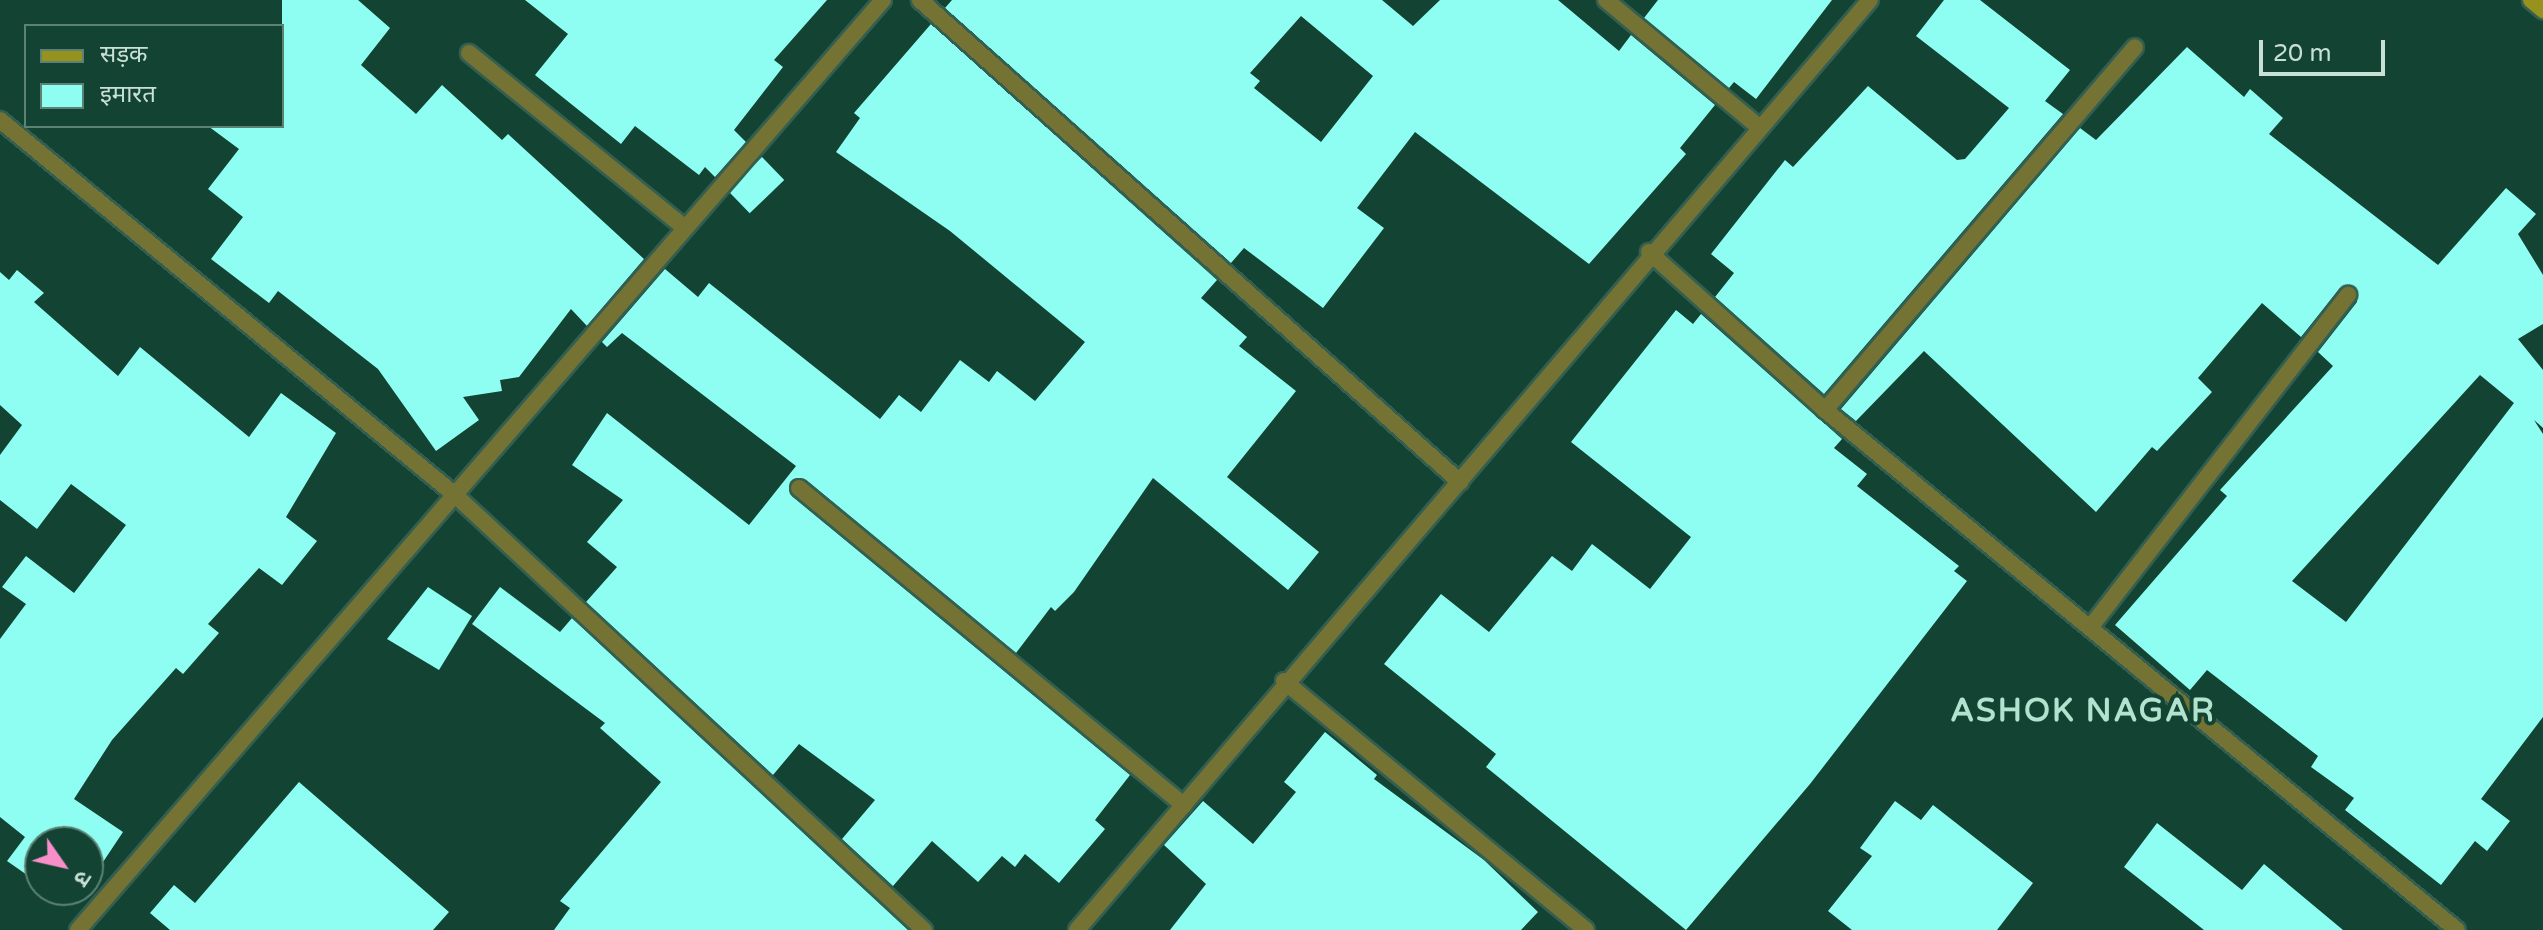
<!DOCTYPE html>
<html>
<head>
<meta charset="utf-8">
<style>
  body { margin:0 }
  #map { position:relative; width:2543px; height:930px; overflow:hidden; background:#134333; font-family:"Varela Round","Noto Sans Devanagari",sans-serif }
  div>[style] { position:absolute }
  [style*='--x'] { left:calc(var(--x)*1px); top:calc(var(--y)*1px); width:calc(var(--w)*1px); rotate:calc(var(--a)*1deg) }
  .building>* { inset:0; background:#8efef3; transform-origin:0 0 }
  .roads { filter:drop-shadow(2px 0 #345f50) drop-shadow(-2px 0 #345f50) drop-shadow(0 2px #345f50) drop-shadow(0 -2px #345f50) }
  .street>* { height:16px; margin:-8px; padding:0 8px; transform-origin:8px; border-radius:8px; background:#757333 }
  .secondary>* { height:16px; margin:-8px; padding:0 8px; transform-origin:8px; border-radius:8px; background:#96921d }
  span { translate:-50% -50%; white-space:nowrap; text-align:center; line-height:1.15; -webkit-text-stroke:8px #134333; paint-order:stroke }
  .district-label { font-size:32px; color:#b1e3ce; font-weight:700; letter-spacing:2px }
  .legend { position:absolute; left:24px; top:24px; width:260px; height:104px; box-sizing:border-box; background:#134333; border:2px solid #5b8274; margin:0; padding:10px 14px; list-style:none; font-size:24px; color:#c8e0d6 }
  .legend li { display:flex; align-items:center; gap:16px; height:40px }
  .legend b { width:40px; border:2px solid #5b8274 }
  .north { position:absolute; left:24px; top:826px; width:80px; height:80px; box-sizing:border-box; background:#134333; border:2px solid #5b8274; border-radius:50%; rotate:124deg; font-size:22px; font-weight:700; line-height:32px; text-align:center; color:#c8e0d6 }
  .north::after { content:''; display:block; margin:auto; width:28px; height:36px; background:#f98fc8; clip-path:polygon(50% 0,100% 100%,50% 72%,0 100%) }
  .scale { position:absolute; left:2259px; top:40px; width:126px; height:36px; box-sizing:border-box; border:4px solid #c8e0d6; border-top:0; padding-left:10px; font-size:24px; line-height:28px; white-space:nowrap; color:#c8e0d6; -webkit-text-stroke:6px #134333; paint-order:stroke }
</style>
</head>
<body>
<div id="map">
  <div class="building">
    <i style="clip-path:polygon(282px 0,358px 0,390px 28px,361px 65px,416px 114px,442px 85px,502px 140px,508px 134px,644px 259px,587px 326px,571px 309px,519px 377px,500px 380px,502px 391px,463px 397px,479px 420px,436px 451px,378px 369px,278px 291px,269px 303px,211px 259px,243px 217px,208px 189px,239px 149px,208px 126px,282px 126px)"></i>
    <i style="clip-path:polygon(525px 0,827px 0,774px 60px,783px 67px,734px 130px,746px 142px,715px 177px,705px 167px,699px 175px,635px 126px,621px 144px,535px 75px,568px 34px)"></i>
    <i style="clip-path:polygon(evenodd,952px 0,1382px 0,1413px 26px,1440px 0,1558px 0,1619px 51px,1631px 35px,1715px 105px,1680px 148px,1686px 154px,1589px 264px,1415px 132px,1357px 208px,1384px 228px,1323px 308px,1244px 248px,1231px 263px,945px 8px,952px 0,1301px 16px,1373px 76px,1321px 142px,1254px 88px,1260px 81px,1250px 73px,1301px 16px)"></i>
    <i style="clip-path:polygon(1658px 0,1832px 0,1756px 99px,1734px 82px,1729px 88px,1644px 18px)"></i>
    <i style="clip-path:polygon(1944px 0,1980px 0,2070px 70px,2045px 101px,2063px 114px,1824px 394px,1715px 297px,1734px 273px,1711px 254px,1785px 160px,1793px 167px,1868px 86px,1957px 160px,1965px 159px,2009px 108px,1916px 36px)"></i>
    <i style="clip-path:polygon(931px 24px,1217px 280px,1201px 298px,1247px 337px,1239px 346px,1296px 391px,1227px 477px,1319px 552px,1288px 590px,1153px 478px,1074px 592px,1055px 611px,1051px 607px,1016px 653px,806px 480px,790px 482px,792px 496px,1130px 775px,1095px 820px,1105px 829px,1059px 883px,1025px 854px,1015px 867px,1002px 856px,978px 882px,932px 841px,893px 886px,842px 839px,875px 800px,799px 744px,773px 775px,586px 602px,617px 567px,587px 542px,623px 500px,572px 465px,607px 413px,749px 525px,796px 466px,622px 333px,607px 347px,602px 342px,665px 269px,698px 297px,709px 283px,880px 419px,899px 395px,921px 412px,960px 360px,989px 382px,997px 371px,1035px 401px,1085px 342px,950px 231px,836px 152px,860px 118px,854px 113px)"></i>
    <i style="clip-path:polygon(evenodd,2187px 47px,2244px 97px,2250px 89px,2283px 118px,2269px 134px,2438px 265px,2506px 188px,2536px 214px,2518px 234px,2543px 275px,2543px 324px,2518px 339px,2543px 370px,2543px 428px,2534px 420px,2543px 434px,2543px 717px,2481px 799px,2510px 821px,2487px 851px,2475px 841px,2441px 885px,2345px 810px,2354px 798px,2311px 767px,2318px 756px,2207px 670px,2190px 690px,2115px 625px,2227px 496px,2220px 490px,2333px 366px,2318px 352px,2357px 302px,2355px 287px,2340px 288px,2301px 337px,2262px 303px,2198px 378px,2212px 392px,2157px 451px,2152px 447px,2096px 512px,1924px 351px,1856px 421px,1841px 409px,2080px 128px,2096px 140px,2187px 47px,2480px 375px,2514px 403px,2346px 622px,2292px 581px,2480px 375px)"></i>
    <i style="left:762px;top:157px;width:32px;height:48px;rotate:46deg"></i>
    <i style="clip-path:polygon(17px 270px,44px 293px,34px 302px,118px 376px,140px 347px,249px 437px,281px 393px,336px 433px,286px 517px,317px 541px,282px 585px,259px 568px,208px 624px,219px 633px,183px 674px,176px 668px,112px 740px,74px 799px,123px 832px,99px 868px,88px 861px,88px 842px,40px 842px,40px 884px,7px 861px,25px 837px,0 817px,0 639px,26px 604px,2px 587px,26px 556px,74px 593px,126px 525px,71px 484px,37px 529px,0 500px,0 455px,22px 425px,0 405px,0 272px,9px 280px)"></i>
    <i style="clip-path:polygon(1676px 310px,1693px 324px,1701px 314px,1842px 439px,1834px 448px,1867px 474px,1857px 486px,1959px 566px,1954px 571px,1967px 581px,1810px 784px,1686px 930px,1486px 767px,1496px 754px,1384px 664px,1441px 594px,1489px 632px,1552px 556px,1572px 571px,1592px 544px,1650px 589px,1691px 537px,1571px 442px)"></i>
    <i style="clip-path:polygon(428px 587px,472px 616px,439px 670px,387px 639px)"></i>
    <i style="clip-path:polygon(500px 587px,560px 632px,572px 618px,908px 930px,554px 930px,570px 908px,560px 901px,661px 782px,600px 728px,605px 723px,472px 624px)"></i>
    <i style="clip-path:polygon(1325px 732px,1377px 775px,1374px 779px,1484px 860px,1538px 912px,1521px 930px,1170px 930px,1206px 884px,1164px 845px,1203px 801px,1253px 844px,1296px 792px,1284px 782px)"></i>
    <i style="clip-path:polygon(299px 782px,449px 912px,433px 930px,170px 930px,150px 913px,174px 885px,195px 903px)"></i>
    <i style="clip-path:polygon(1895px 801px,1921px 820px,1933px 805px,2033px 883px,1997px 930px,1852px 930px,1828px 911px,1872px 856px,1860px 848px)"></i>
    <i style="clip-path:polygon(2157px 823px,2242px 890px,2264px 864px,2343px 930px,2204px 930px,2124px 867px)"></i>
  </div>
  <div class="roads">
    <div class="street">
      <i style="--x:920;--y:0;--w:724;--a:41.75"></i>
      <i style="--x:1606;--y:0;--w:199;--a:39.7"></i>
      <i style="--x:469;--y:53;--w:278;--a:39"></i>
      <i style="--x:0;--y:120;--w:590;--a:39.49"></i>
      <i style="--x:455;--y:495;--w:640;--a:42.85"></i>
      <i style="--x:1649;--y:252;--w:237;--a:41.9"></i>
      <i style="--x:1825;--y:410;--w:818;--a:39.45"></i>
      <i style="--x:1825;--y:410;--w:477;--a:-49.5"></i>
      <i style="--x:799;--y:488;--w:499;--a:39.5"></i>
      <i style="--x:2092;--y:625;--w:418;--a:-52.2"></i>
      <i style="--x:1284;--y:681;--w:391;--a:39.5"></i>
      <i style="--x:78;--y:930;--w:1230;--a:-49.12"></i>
      <i style="--x:1077;--y:930;--w:1222;--a:-49.55"></i>
    </div>
    <div class="secondary">
      <i style="--x:2531;--y:0;--w:16;--a:40"></i>
    </div>
  </div>
  <div class="district-label">
    <span style="left:2083px;top:711px">ASHOK NAGAR</span>
  </div>
  <ul class="legend">
  <li><b style="height:10px;background:#96921d"></b>सड़क</li>
  <li><b style="height:22px;background:#8efef3"></b>इमारत</li>
  </ul>
  <div class="north">उ</div>
  <div class="scale">20 m</div>
</div>
</body>
</html>
